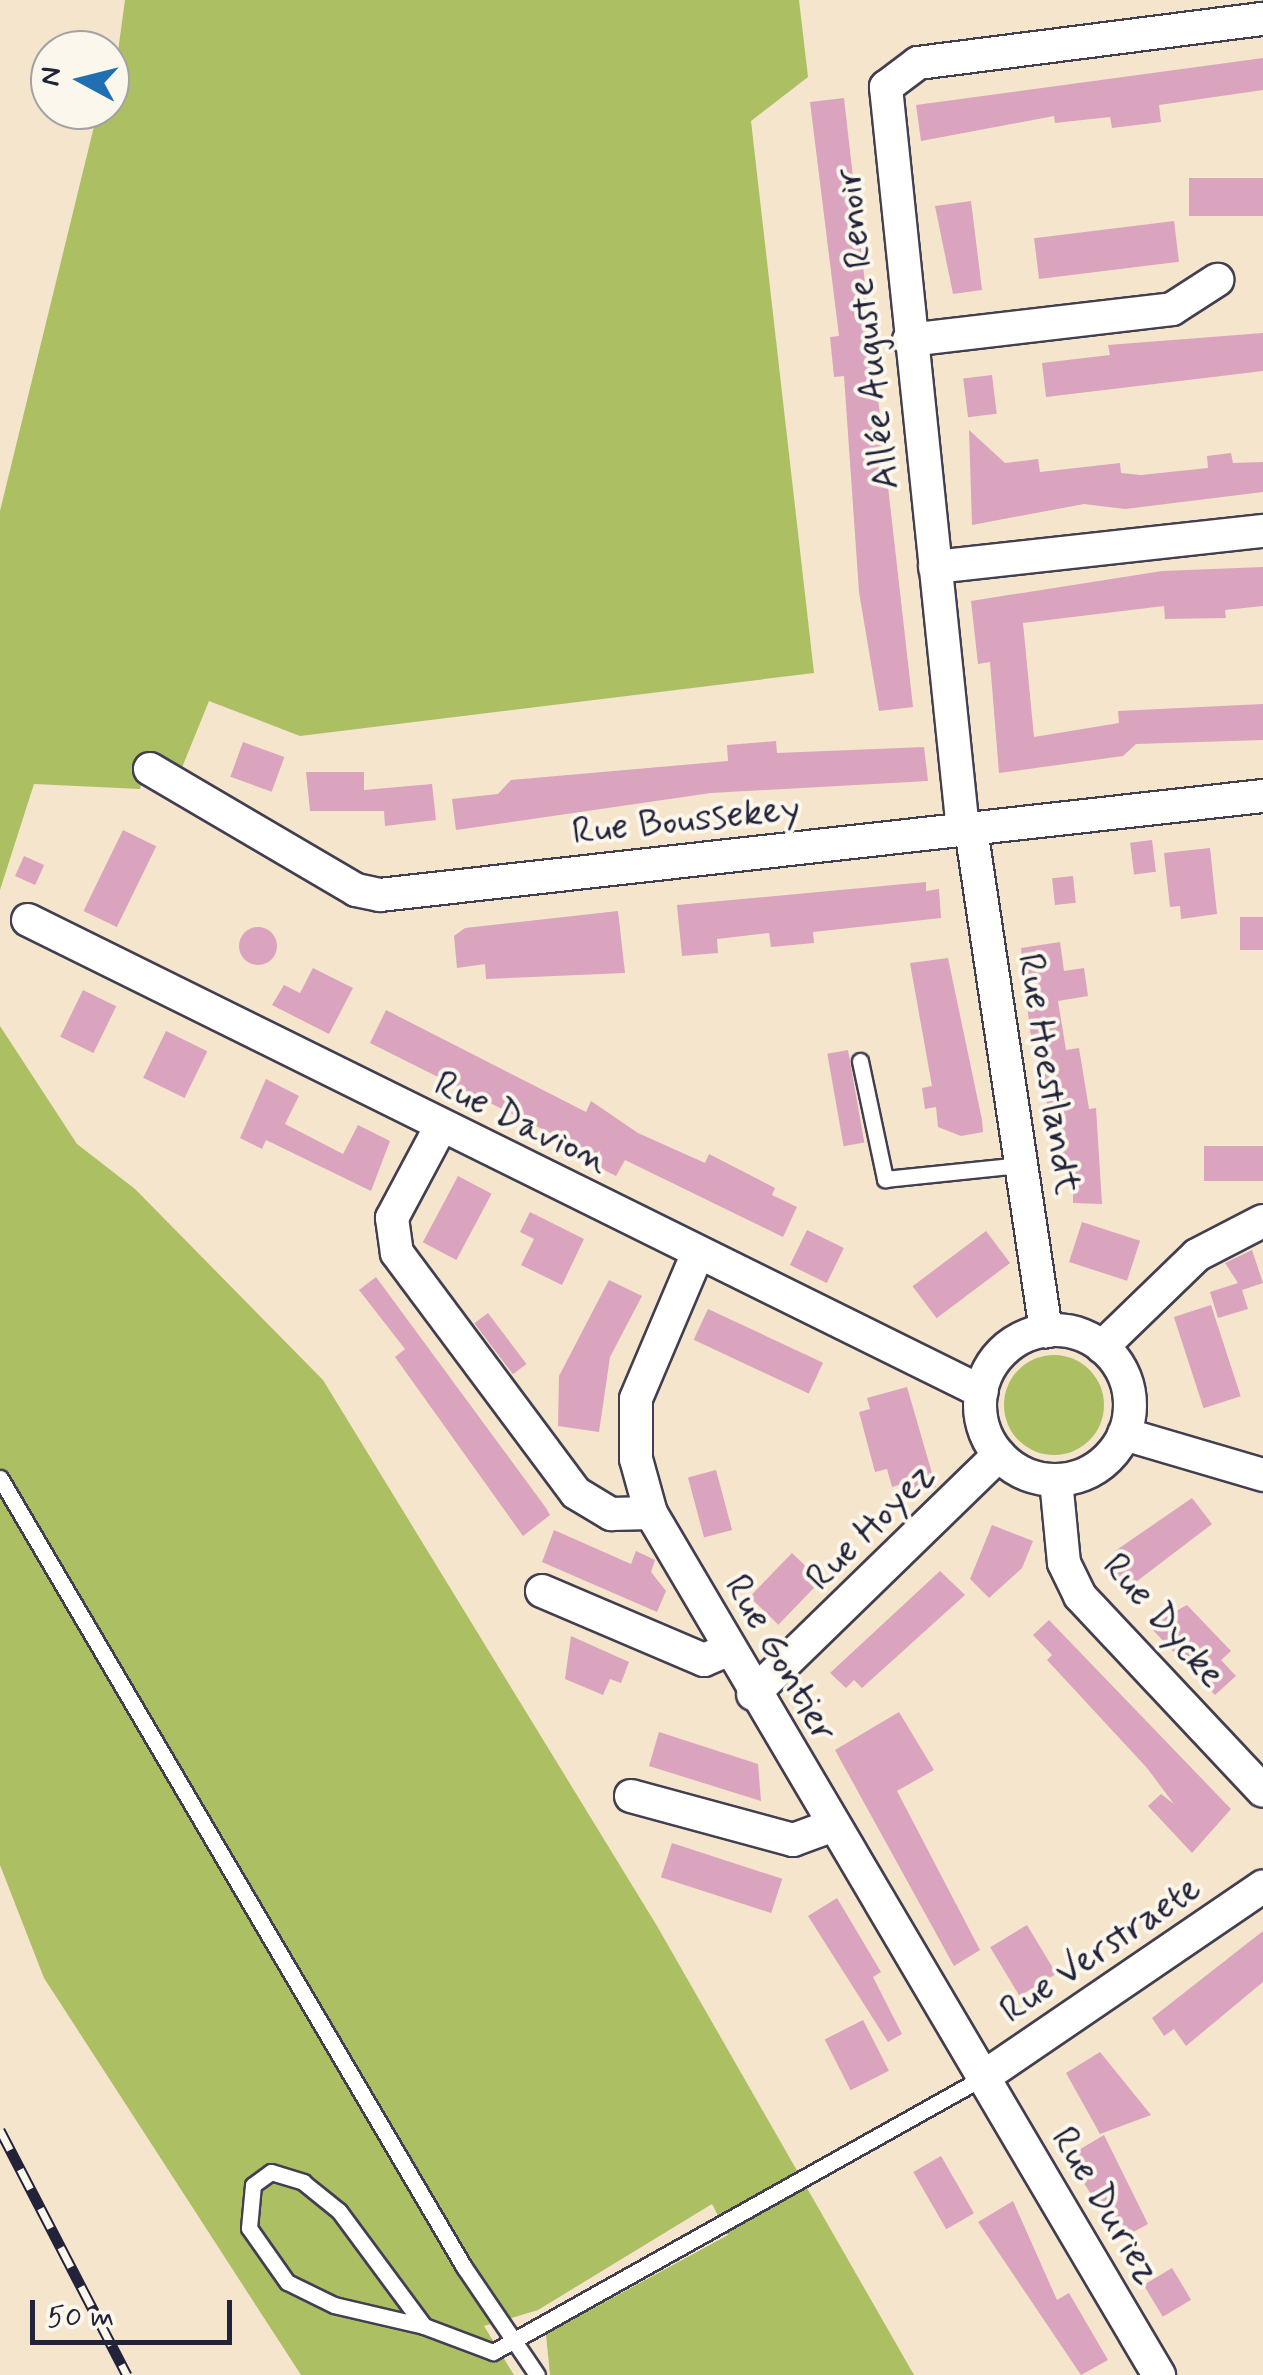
<!DOCTYPE html>
<html>
<head>
<meta charset="utf-8">
<style>
  body { margin:0 }
  #map { position:relative; width:1263px; height:2375px; overflow:hidden; background:#f5e5cc; font-family:Mynerve,sans-serif }
  div>[style] { position:absolute }
  [style*='--x'] { left:calc(var(--x)*1px); top:calc(var(--y)*1px); width:calc(var(--w)*1px); rotate:calc(var(--a)*1deg) }
  .green>* { inset:0; background:#acbf63 }
  .round { border-radius:50% }
  .building>* { inset:0; background:#daa4be; transform-origin:0 0 }
  .roads { filter:drop-shadow(2px 0 #423f51) drop-shadow(-2px 0 #423f51) drop-shadow(0 2px #423f51) drop-shadow(0 -2px #423f51) }
  .lane>* { height:15px; margin:-7.5px; padding:0 7.5px; transform-origin:7.5px; border-radius:7.5px; background:#fff }
  .street>* { height:32px; margin:-16px; padding:0 16px; transform-origin:16px; border-radius:16px; background:#fff }
  .street>.ring { margin:-16px; padding:0; box-sizing:content-box; background:none; border:32px solid #fff; border-radius:50% }
  .rail>* { height:11px; margin-top:-5.5px; transform-origin:0; background:repeating-linear-gradient(90deg,#fbf7ec 0 22px,#22223b 0 44px); box-sizing:border-box; border-block:2px solid #22223b }
  span { translate:-50% -50%; white-space:nowrap; text-align:center; line-height:1.15; -webkit-text-stroke:8px #fbf7ec; paint-order:stroke }
  .street-label { font-size:38px; color:#22223b }
  .north { position:absolute; left:30px; top:30px; width:100px; height:100px; box-sizing:border-box; background:#fbf7ec; border:2px solid #a4a2a5; border-radius:50%; rotate:277deg; font-size:28px; font-weight:700; line-height:40px; text-align:center; color:#22223b }
  .north::after { content:''; display:block; margin:auto; width:35px; height:45px; background:#1f6fb2; clip-path:polygon(50% 0,100% 100%,50% 72%,0 100%) }
  .scale { position:absolute; left:30px; top:2300px; width:202px; height:45px; box-sizing:border-box; border:5px solid #22223b; border-top:0; padding-left:12px; font-size:30px; line-height:35px; white-space:nowrap; color:#22223b; -webkit-text-stroke:8px #fbf7ec; paint-order:stroke }
</style>
</head>
<body>
<div id="map">
  <div class="green">
    <i style="clip-path:polygon(125px 0,799px 0,808px 77px,751px 121px,814px 673px,300px 736px,209px 701px,181px 770px,146px 765px,140px 789px,34px 784px,0 890px,0 511px,98px 110px,110px 110px)"></i>
    <i style="clip-path:polygon(0 1026px,77px 1144px,135px 1189px,323px 1380px,657px 1926px,914px 2375px,550px 2375px,546px 2334px,728px 2235px,712px 2204px,538px 2310px,484px 2326px,514px 2375px,301px 2375px,44px 1978px,0 1865px)"></i>
    <i class="round" style="left:1004px;top:1355px;width:100px;height:100px"></i>
  </div>
  <div class="building">
    <i style="clip-path:polygon(1263px 58px,1263px 90px,1159px 105px,1161px 122px,1112px 128px,1110px 117px,1055px 123px,1054px 116px,921px 141px,916px 105px)"></i>
    <i style="clip-path:polygon(844px 98px,913px 707px,879px 711px,859px 592px,844px 376px,834px 377px,830px 337px,839px 336px,810px 102px)"></i>
    <i style="left:1263px;top:178px;width:38px;height:74px;rotate:90deg"></i>
    <i style="clip-path:polygon(971px 201px,982px 290px,953px 294px,935px 206px)"></i>
    <i style="left:1174px;top:221px;width:41px;height:141px;rotate:83deg"></i>
    <i style="clip-path:polygon(1263px 333px,1263px 371px,1046px 397px,1042px 363px,1110px 355px,1108px 345px)"></i>
    <i style="left:992px;top:375px;width:39px;height:29px;rotate:83deg"></i>
    <i style="clip-path:polygon(969px 430px,1005px 463px,1038px 459px,1040px 472px,1120px 463px,1121px 473px,1141px 475px,1208px 468px,1207px 456px,1231px 453px,1233px 463px,1263px 462px,1263px 492px,1125px 509px,1084px 504px,972px 525px)"></i>
    <i style="clip-path:polygon(1263px 567px,1263px 606px,1225px 610px,1226px 618px,1165px 619px,1164px 606px,1023px 623px,1034px 737px,1119px 723px,1118px 711px,1263px 704px,1263px 740px,1136px 744px,1123px 756px,999px 773px,990px 662px,978px 664px,971px 601px,1162px 571px)"></i>
    <i style="clip-path:polygon(776px 741px,777px 753px,924px 747px,928px 781px,711px 793px,456px 830px,452px 799px,498px 794px,511px 780px,728px 761px,727px 745px)"></i>
    <i style="left:243px;top:742px;width:44px;height:37px;rotate:20deg"></i>
    <i style="clip-path:polygon(306px 772px,364px 772px,364px 790px,432px 784px,436px 820px,385px 826px,384px 811px,310px 811px)"></i>
    <i style="left:123px;top:830px;width:37px;height:90px;rotate:26deg"></i>
    <i style="left:1152px;top:840px;width:32px;height:22px;rotate:83deg"></i>
    <i style="clip-path:polygon(1210px 848px,1217px 914px,1181px 919px,1180px 906px,1170px 907px,1164px 853px)"></i>
    <i style="left:24px;top:856px;width:22px;height:22px;rotate:24deg"></i>
    <i style="left:1073px;top:876px;width:27px;height:21px;rotate:84deg"></i>
    <i style="clip-path:polygon(926px 882px,926px 891px,939px 889px,941px 918px,813px 932px,814px 943px,771px 947px,769px 933px,717px 939px,718px 953px,682px 956px,677px 905px)"></i>
    <i style="clip-path:polygon(618px 911px,625px 973px,486px 979px,485px 964px,457px 968px,454px 936px,465px 928px)"></i>
    <i style="left:1263px;top:917px;width:33px;height:23px;rotate:90deg"></i>
    <i class="round" style="left:239px;top:927px;width:38px;height:38px"></i>
    <i style="clip-path:polygon(1060px 942px,1064px 971px,1084px 968px,1088px 996px,1058px 1001px,1066px 1050px,1079px 1048px,1089px 1109px,1096px 1108px,1102px 1204px,1073px 1203px,1073px 1165px,1062px 1167px,1030px 1031px,1021px 948px)"></i>
    <i style="clip-path:polygon(948px 958px,982px 1120px,983px 1132px,961px 1136px,938px 1127px,936px 1107px,925px 1109px,922px 1088px,932px 1086px,910px 963px)"></i>
    <i style="clip-path:polygon(313px 968px,353px 988px,329px 1034px,272px 1005px,284px 985px,300px 993px)"></i>
    <i style="left:83px;top:990px;width:37px;height:52px;rotate:26deg"></i>
    <i style="clip-path:polygon(386px 1010px,586px 1112px,591px 1101px,638px 1133px,705px 1163px,709px 1154px,775px 1188px,772px 1195px,797px 1207px,783px 1237px,625px 1160px,616px 1176px,584px 1160px,588px 1152px,370px 1043px)"></i>
    <i style="left:166px;top:1031px;width:46px;height:52px;rotate:26deg"></i>
    <i style="left:848px;top:1050px;width:94px;height:21px;rotate:80deg"></i>
    <i style="clip-path:polygon(266px 1079px,299px 1096px,285px 1124px,343px 1154px,358px 1125px,390px 1141px,371px 1191px,266px 1140px,262px 1149px,240px 1138px)"></i>
    <i style="left:1263px;top:1146px;width:35px;height:59px;rotate:90deg"></i>
    <i style="left:458px;top:1176px;width:38px;height:75px;rotate:28deg"></i>
    <i style="clip-path:polygon(530px 1212px,584px 1239px,562px 1285px,521px 1265px,534px 1239px,520px 1232px)"></i>
    <i style="left:1082px;top:1222px;width:61px;height:42px;rotate:18deg"></i>
    <i style="left:807px;top:1230px;width:41px;height:39px;rotate:26deg"></i>
    <i style="left:986px;top:1231px;width:40px;height:92px;rotate:53deg"></i>
    <i style="clip-path:polygon(1252px 1250px,1263px 1283px,1242px 1290px,1248px 1309px,1218px 1318px,1210px 1292px,1238px 1283px,1225px 1263px)"></i>
    <i style="clip-path:polygon(376px 1277px,546px 1508px,550px 1515px,523px 1536px,395px 1357px,405px 1349px,359px 1290px)"></i>
    <i style="clip-path:polygon(609px 1280px,642px 1296px,610px 1357px,599px 1432px,558px 1426px,559px 1376px)"></i>
    <i style="left:1211px;top:1305px;width:96px;height:39px;rotate:72deg"></i>
    <i style="left:708px;top:1309px;width:127px;height:34px;rotate:25deg"></i>
    <i style="left:488px;top:1313px;width:64px;height:17px;rotate:53deg"></i>
    <i style="clip-path:polygon(907px 1387px,936px 1487px,915px 1493px,912px 1481px,892px 1487px,887px 1469px,875px 1472px,859px 1412px,870px 1409px,867px 1398px)"></i>
    <i style="left:716px;top:1470px;width:62px;height:29px;rotate:75deg"></i>
    <i style="clip-path:polygon(1192px 1498px,1212px 1524px,1128px 1588px,1108px 1563px,1115px 1551px)"></i>
    <i style="clip-path:polygon(992px 1525px,1033px 1541px,1022px 1568px,989px 1598px,970px 1579px)"></i>
    <i style="clip-path:polygon(554px 1530px,631px 1564px,636px 1551px,655px 1560px,651px 1572px,666px 1591px,657px 1612px,542px 1562px)"></i>
    <i style="left:792px;top:1553px;width:40px;height:61px;rotate:44deg"></i>
    <i style="clip-path:polygon(940px 1571px,965px 1595px,862px 1688px,854px 1680px,846px 1688px,830px 1673px)"></i>
    <i style="clip-path:polygon(1187px 1605px,1231px 1651px,1221px 1660px,1236px 1676px,1215px 1695px,1149px 1626px)"></i>
    <i style="clip-path:polygon(1049px 1620px,1231px 1809px,1192px 1853px,1148px 1806px,1161px 1794px,1174px 1804px,1147px 1768px,1047px 1660px,1052px 1655px,1033px 1635px)"></i>
    <i style="clip-path:polygon(571px 1636px,629px 1662px,621px 1683px,610px 1679px,603px 1695px,565px 1679px)"></i>
    <i style="clip-path:polygon(899px 1712px,934px 1770px,897px 1791px,980px 1950px,954px 1966px,835px 1750px)"></i>
    <i style="clip-path:polygon(659px 1732px,758px 1764px,761px 1801px,649px 1766px)"></i>
    <i style="left:672px;top:1843px;width:116px;height:36px;rotate:18deg"></i>
    <i style="clip-path:polygon(837px 1898px,881px 1972px,873px 1977px,902px 2034px,888px 2042px,808px 1916px)"></i>
    <i style="left:1027px;top:1925px;width:57px;height:43px;rotate:59deg"></i>
    <i style="clip-path:polygon(1263px 1931px,1263px 1982px,1186px 2046px,1174px 2029px,1164px 2036px,1152px 2018px)"></i>
    <i style="left:863px;top:2020px;width:57px;height:43px;rotate:63deg"></i>
    <i style="clip-path:polygon(1100px 2052px,1151px 2115px,1100px 2134px,1066px 2073px)"></i>
    <i style="clip-path:polygon(1104px 2135px,1148px 2224px,1120px 2239px,1067px 2157px)"></i>
    <i style="left:941px;top:2156px;width:66px;height:32px;rotate:60deg"></i>
    <i style="clip-path:polygon(1013px 2201px,1057px 2300px,1069px 2293px,1108px 2360px,1081px 2375px,978px 2222px)"></i>
    <i style="left:1172px;top:2268px;width:37px;height:33px;rotate:59deg"></i>
  </div>
  <div class="roads">
    <div class="lane">
      <i style="--x:860;--y:1061;--w:121;--a:78"></i>
      <i style="--x:885;--y:1179;--w:137;--a:-5.9"></i>
      <i style="--x:0;--y:1478;--w:915;--a:59.54"></i>
      <i style="--x:464;--y:2267;--w:130;--a:55.9"></i>
      <i style="--x:424;--y:2326;--w:92;--a:-166.9"></i>
      <i style="--x:334;--y:2305;--w:52;--a:-153.9"></i>
      <i style="--x:287;--y:2282;--w:66;--a:-125.1"></i>
      <i style="--x:249;--y:2228;--w:43;--a:-84.7"></i>
      <i style="--x:253;--y:2185;--w:22;--a:-36"></i>
      <i style="--x:271;--y:2172;--w:34;--a:17"></i>
      <i style="--x:303;--y:2182;--w:46;--a:38.9"></i>
      <i style="--x:339;--y:2211;--w:143;--a:53.5"></i>
      <i style="--x:424;--y:2326;--w:74;--a:20.6"></i>
      <i style="--x:493;--y:2352;--w:561;--a:-29.26"></i>
    </div>
    <div class="street">
      <i style="--x:909;--y:340;--w:265;--a:-6.7"></i>
      <i style="--x:1172;--y:309;--w:54;--a:-32.8"></i>
      <i style="--x:935;--y:567;--w:330;--a:-6.3"></i>
      <i style="--x:150;--y:769;--w:239;--a:30.4"></i>
      <i style="--x:356;--y:890;--w:25;--a:12"></i>
      <i style="--x:380;--y:895;--w:889;--a:-6.4"></i>
      <i style="--x:971;--y:829;--w:508;--a:81.5"></i>
      <i style="--x:963;--y:830;--w:747;--a:-95.92"></i>
      <i style="--x:886;--y:87;--w:40;--a:-37"></i>
      <i style="--x:918;--y:63;--w:348;--a:-7.3"></i>
      <i style="--x:28;--y:920;--w:1064;--a:26.32"></i>
      <i style="--x:440;--y:1128;--w:102;--a:118.1"></i>
      <i style="--x:392;--y:1218;--w:35;--a:82"></i>
      <i style="--x:397;--y:1253;--w:299;--a:53.3"></i>
      <i style="--x:576;--y:1493;--w:41;--a:31"></i>
      <i style="--x:611;--y:1514;--w:40;--a:-1.4"></i>
      <i style="--x:697;--y:1255;--w:156;--a:113"></i>
      <i style="--x:636;--y:1399;--w:60;--a:90"></i>
      <i style="--x:636;--y:1459;--w:56;--a:74.5"></i>
      <i style="--x:651;--y:1513;--w:1001;--a:59.49"></i>
      <i class="ring" style="left:980px;top:1330px;width:118px;height:118px"></i>
      <i style="--x:1102;--y:1347;--w:132;--a:-44.1"></i>
      <i style="--x:1197;--y:1255;--w:74;--a:-27.3"></i>
      <i style="--x:1124;--y:1434;--w:145;--a:16.4"></i>
      <i style="--x:1056;--y:1480;--w:83;--a:84.5"></i>
      <i style="--x:1064;--y:1563;--w:37;--a:64"></i>
      <i style="--x:1080;--y:1596;--w:267;--a:46.8"></i>
      <i style="--x:542;--y:1591;--w:176;--a:23.1"></i>
      <i style="--x:704;--y:1660;--w:26;--a:-23"></i>
      <i style="--x:753;--y:1694;--w:343;--a:-44.2"></i>
      <i style="--x:631;--y:1796;--w:168;--a:15.2"></i>
      <i style="--x:793;--y:1840;--w:40;--a:-20.2"></i>
      <i style="--x:982;--y:2078;--w:340;--a:-34.3"></i>
    </div>
  </div>
  <div class="rail">
    <i style="--x:0;--y:2130;--w:276;--a:62.6"></i>
  </div>
  <div class="street-label">
    <span style="left:868px;top:329px;rotate:-97deg">Allée Auguste Renoir</span>
    <span style="left:686px;top:821px;rotate:-6deg">Rue Boussekey</span>
    <span style="left:1048px;top:1074px;rotate:81deg">Rue Hoestlandt</span>
    <span style="left:521px;top:1123px;rotate:26deg">Rue Davion</span>
    <span style="left:871px;top:1527px;rotate:-45deg">Rue Hoyez</span>
    <span style="left:1163px;top:1621px;rotate:49deg">Rue Dycke</span>
    <span style="left:780px;top:1659px;rotate:60deg">Rue Gontier</span>
    <span style="left:1101px;top:1950px;rotate:-34deg">Rue Verstraete</span>
    <span style="left:1105px;top:2206px;rotate:59deg">Rue Duriez</span>
  </div>
  <div class="north">N</div>
  <div class="scale">50 m</div>
</div>
</body>
</html>
